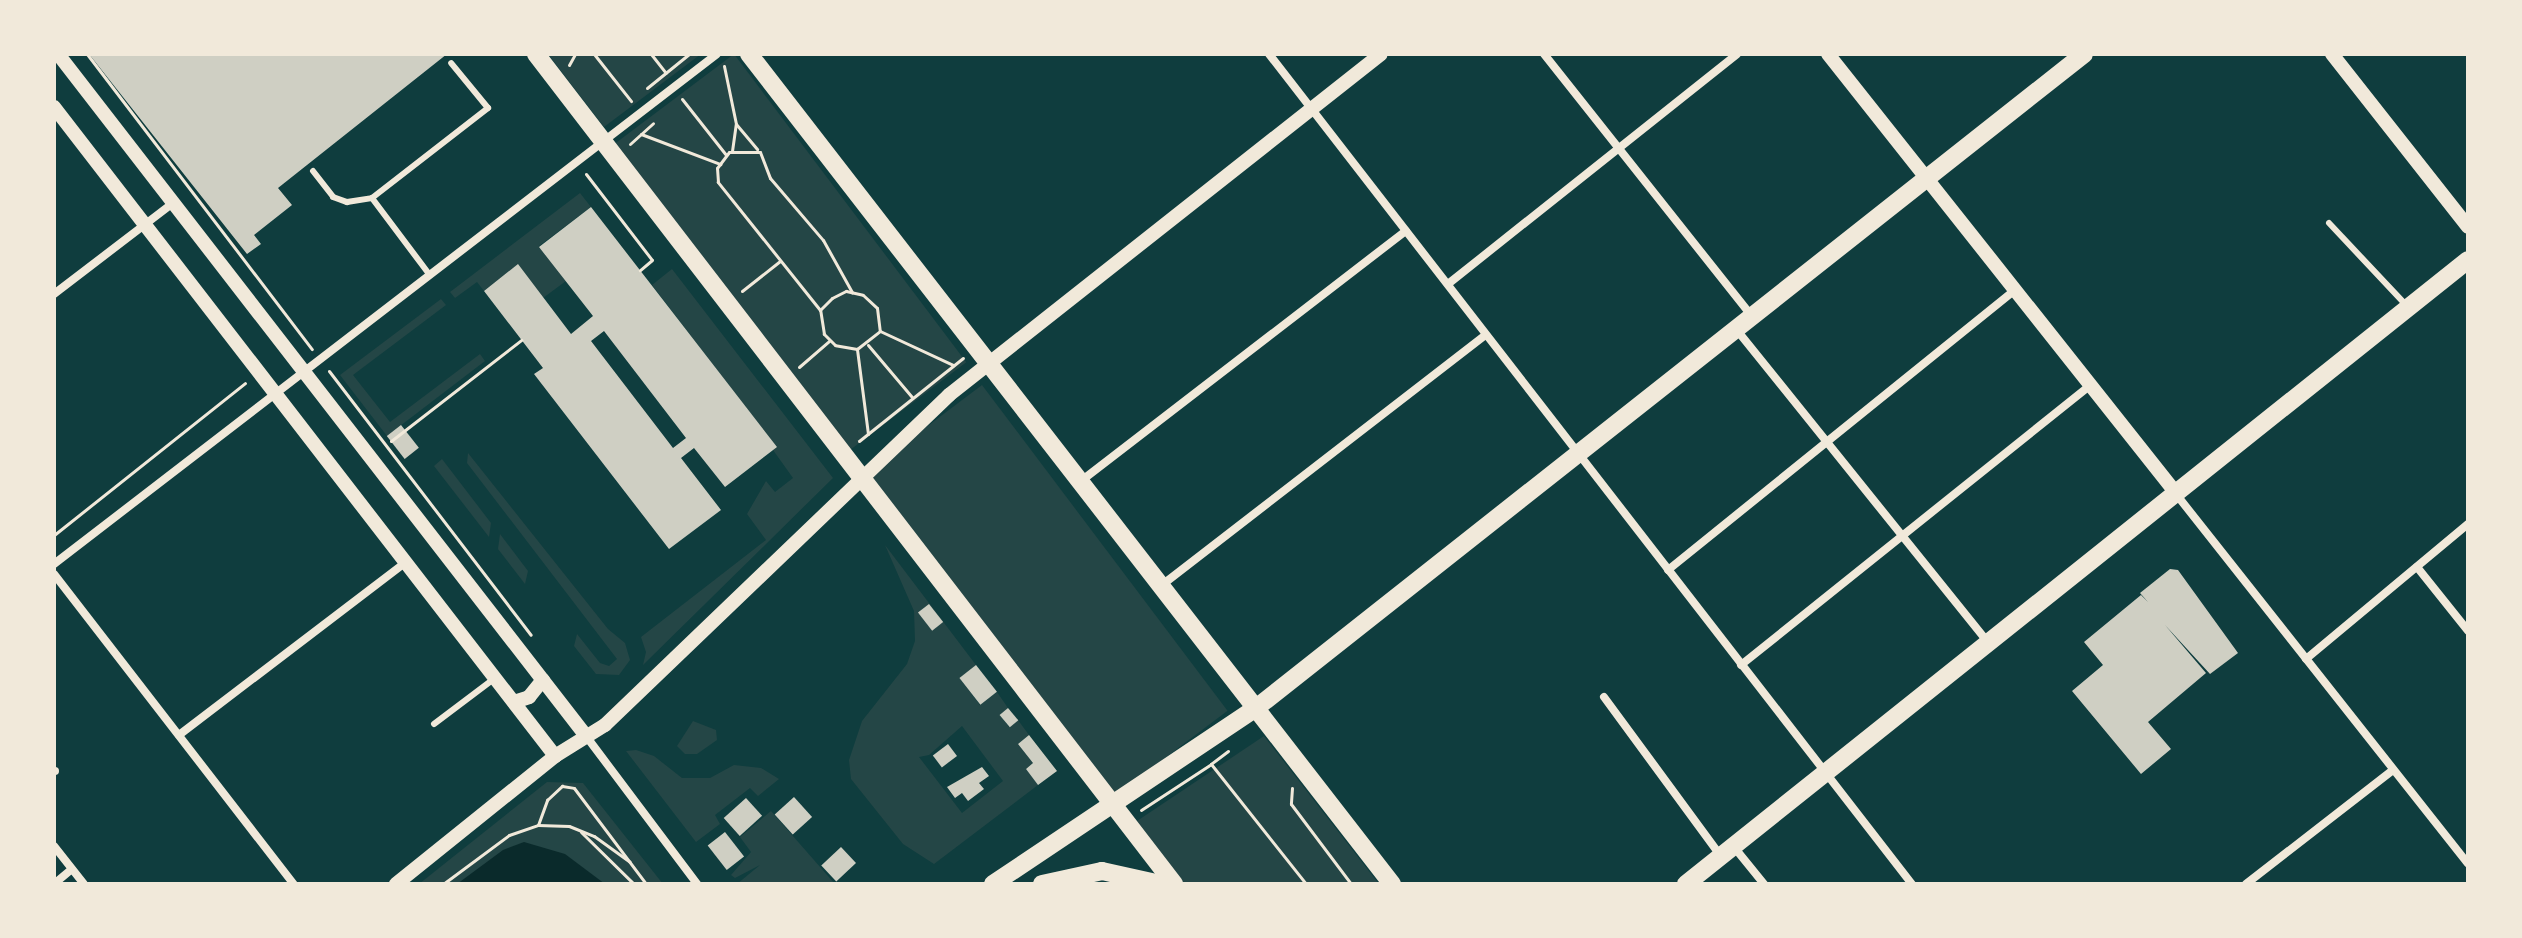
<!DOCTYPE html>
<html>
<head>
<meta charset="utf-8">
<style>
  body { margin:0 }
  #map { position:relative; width:2522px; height:938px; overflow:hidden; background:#0f3d3e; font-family:Mulish,sans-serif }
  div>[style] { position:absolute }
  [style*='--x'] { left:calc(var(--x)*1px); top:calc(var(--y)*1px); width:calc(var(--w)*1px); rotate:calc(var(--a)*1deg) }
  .green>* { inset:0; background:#244646; transform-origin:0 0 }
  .water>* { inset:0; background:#0a2a2b }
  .building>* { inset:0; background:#cfcfc3; transform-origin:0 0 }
  .path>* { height:3px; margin:-1.5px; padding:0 1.5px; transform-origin:1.5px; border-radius:1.5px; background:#f1e9da }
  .service>* { height:6px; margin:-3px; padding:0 3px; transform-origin:3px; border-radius:3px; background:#f1e9da }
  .minor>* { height:8px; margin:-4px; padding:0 4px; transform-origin:4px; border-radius:4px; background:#f1e9da }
  .tertiary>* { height:14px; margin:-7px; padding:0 7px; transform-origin:7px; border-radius:7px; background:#f1e9da }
  .primary>* { height:18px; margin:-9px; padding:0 9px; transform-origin:9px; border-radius:9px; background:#f1e9da }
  span { translate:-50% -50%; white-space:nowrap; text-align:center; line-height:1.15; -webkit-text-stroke:6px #f1e9da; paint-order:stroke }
  .frame { position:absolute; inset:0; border:56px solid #f1e9da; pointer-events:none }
</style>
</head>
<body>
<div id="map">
  <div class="green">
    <i style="clip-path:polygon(548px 54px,701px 54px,604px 127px)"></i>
    <i style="left:734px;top:54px;width:386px;height:151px;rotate:53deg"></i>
    <i style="clip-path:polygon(580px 193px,591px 207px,539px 246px,566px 281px,543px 298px,518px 265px,484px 291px,477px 282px,455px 298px,450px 292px)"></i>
    <i style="clip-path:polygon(672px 269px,833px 478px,643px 665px,646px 652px,641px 637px,766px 540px,747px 514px,766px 481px,775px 492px,793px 478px,773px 450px,776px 447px,652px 285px)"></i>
    <i style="clip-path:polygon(441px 299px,446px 305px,353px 375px,390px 422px,480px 354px,485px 361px,387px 436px,340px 375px)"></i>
    <i style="left:982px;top:385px;width:408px;height:144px;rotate:53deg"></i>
    <i style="clip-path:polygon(468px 453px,608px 629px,625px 643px,630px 660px,619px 675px,596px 674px,574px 646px,577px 634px,600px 663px,609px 666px,617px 659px,467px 463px)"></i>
    <i style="clip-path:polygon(442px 459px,491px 523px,489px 537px,434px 466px)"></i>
    <i style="clip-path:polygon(500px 534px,528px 571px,525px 584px,498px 549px)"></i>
    <i style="clip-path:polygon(evenodd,885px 545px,976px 665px,961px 680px,980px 705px,997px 692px,1008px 708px,1000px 715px,1009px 727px,1018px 720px,1029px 735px,1018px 744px,1033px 763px,1026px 769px,1038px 785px,934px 864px,903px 844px,851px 779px,849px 760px,862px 721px,907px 664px,915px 641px,914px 611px,885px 545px,962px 726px,1003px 781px,962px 813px,919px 757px,929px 755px,962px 726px)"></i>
    <i style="clip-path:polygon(693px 721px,716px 730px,717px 740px,697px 754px,685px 754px,677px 746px)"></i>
    <i style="clip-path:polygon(1264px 736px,1379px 884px,1184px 884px,1137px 821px)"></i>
    <i style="clip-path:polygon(636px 750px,654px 756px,682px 778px,710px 778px,734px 765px,761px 768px,779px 779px,758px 796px,750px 788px,715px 815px,720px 824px,696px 842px,626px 751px)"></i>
    <i style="clip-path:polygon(547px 782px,583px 783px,663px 884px,419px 884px)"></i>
    <i style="clip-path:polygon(771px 811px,835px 884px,737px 884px,760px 865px,735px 878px,731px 875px,751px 852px,740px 837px)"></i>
  </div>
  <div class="water">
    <i style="clip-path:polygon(524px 842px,565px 854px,605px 884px,457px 884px,503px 850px)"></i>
  </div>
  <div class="building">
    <i style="clip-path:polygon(89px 54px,447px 54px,278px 188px,292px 205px,254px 235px,261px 244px,247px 254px)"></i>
    <i style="clip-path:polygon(evenodd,591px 207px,777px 447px,725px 487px,694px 448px,681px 458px,721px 510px,669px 549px,534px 374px,543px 368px,484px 291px,518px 264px,571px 334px,593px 316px,539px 247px,591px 207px,604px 331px,686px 438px,673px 448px,591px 341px,604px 331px)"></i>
    <i style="left:401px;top:425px;width:29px;height:18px;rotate:52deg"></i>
    <i style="clip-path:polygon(2170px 569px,2178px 570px,2238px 653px,2210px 674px,2165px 625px,2206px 673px,2148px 722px,2171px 749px,2141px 774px,2072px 691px,2103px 665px,2084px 642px,2141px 595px,2148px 602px,2140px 593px)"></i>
    <i style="left:929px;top:604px;width:23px;height:14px;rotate:52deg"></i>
    <i style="left:976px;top:665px;width:34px;height:21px;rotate:52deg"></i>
    <i style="left:1008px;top:708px;width:16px;height:11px;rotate:50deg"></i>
    <i style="clip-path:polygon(1029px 735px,1057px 771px,1038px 785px,1026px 769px,1033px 763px,1018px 744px)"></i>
    <i style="left:948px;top:744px;width:15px;height:19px;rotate:53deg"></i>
    <i style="clip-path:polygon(982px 767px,989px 776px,979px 783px,984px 789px,968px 801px,962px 793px,955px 798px,947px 787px)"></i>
    <i style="left:794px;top:797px;width:27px;height:26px;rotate:48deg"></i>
    <i style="left:746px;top:798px;width:24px;height:30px;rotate:48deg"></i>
    <i style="left:725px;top:832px;width:31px;height:22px;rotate:52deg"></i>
    <i style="left:841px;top:847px;width:22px;height:27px;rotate:47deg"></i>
  </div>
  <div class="path">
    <i style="--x:87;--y:54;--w:371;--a:52.7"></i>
    <i style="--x:594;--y:54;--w:60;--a:51.8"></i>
    <i style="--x:651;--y:54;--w:24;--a:52"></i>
    <i style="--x:569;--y:65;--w:13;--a:-61"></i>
    <i style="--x:724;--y:66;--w:59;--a:78.3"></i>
    <i style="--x:647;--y:88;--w:54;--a:-39"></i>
    <i style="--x:682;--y:99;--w:71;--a:51.8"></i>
    <i style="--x:641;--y:134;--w:85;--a:20.8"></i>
    <i style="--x:630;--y:144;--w:31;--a:-42"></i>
    <i style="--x:732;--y:151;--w:27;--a:-82"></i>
    <i style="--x:736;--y:124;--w:33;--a:50"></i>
    <i style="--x:586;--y:174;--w:108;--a:52.5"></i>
    <i style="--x:652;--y:260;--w:16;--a:140"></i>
    <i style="--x:742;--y:291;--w:48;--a:-38.3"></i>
    <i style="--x:820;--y:310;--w:164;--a:-128.6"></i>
    <i style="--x:718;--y:182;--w:14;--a:-94"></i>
    <i style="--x:717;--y:168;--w:20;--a:-53"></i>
    <i style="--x:729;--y:152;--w:31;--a:0"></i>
    <i style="--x:760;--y:152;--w:28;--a:69"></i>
    <i style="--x:770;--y:178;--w:82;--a:49.5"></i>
    <i style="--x:823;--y:240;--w:60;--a:60.9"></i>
    <i style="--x:868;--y:345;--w:68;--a:49.8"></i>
    <i style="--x:857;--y:349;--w:22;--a:-170"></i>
    <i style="--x:835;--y:345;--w:16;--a:-135"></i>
    <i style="--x:824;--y:334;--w:24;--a:-99"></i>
    <i style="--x:820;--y:310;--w:17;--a:-45"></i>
    <i style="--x:832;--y:298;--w:16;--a:-27"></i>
    <i style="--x:846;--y:291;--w:17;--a:13"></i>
    <i style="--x:863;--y:295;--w:19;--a:43"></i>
    <i style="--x:877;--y:308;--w:23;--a:83"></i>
    <i style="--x:799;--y:367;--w:40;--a:-41"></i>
    <i style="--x:329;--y:371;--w:332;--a:52.6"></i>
    <i style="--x:868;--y:434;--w:86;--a:-97.4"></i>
    <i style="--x:857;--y:349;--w:29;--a:-38"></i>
    <i style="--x:880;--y:331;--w:81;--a:25"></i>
    <i style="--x:391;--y:441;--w:165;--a:-37.8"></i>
    <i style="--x:859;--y:441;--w:133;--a:-38.6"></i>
    <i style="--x:54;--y:535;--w:244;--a:-38.5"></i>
    <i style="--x:1228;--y:751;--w:21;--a:143"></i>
    <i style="--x:1211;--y:764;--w:153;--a:51.6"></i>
    <i style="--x:1292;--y:788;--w:16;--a:94"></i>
    <i style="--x:1291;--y:804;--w:100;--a:53.1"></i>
    <i style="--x:1141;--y:810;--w:84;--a:-33.3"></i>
    <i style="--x:538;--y:825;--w:27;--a:-70"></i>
    <i style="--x:547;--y:800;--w:21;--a:-43"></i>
    <i style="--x:562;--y:786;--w:12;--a:9"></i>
    <i style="--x:574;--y:788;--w:120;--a:53.1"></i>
    <i style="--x:581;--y:832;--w:74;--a:44.5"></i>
    <i style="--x:443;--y:884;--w:82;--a:-36.6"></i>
    <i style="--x:509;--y:835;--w:31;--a:-19"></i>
    <i style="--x:538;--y:825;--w:31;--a:2"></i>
    <i style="--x:569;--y:826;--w:27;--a:22"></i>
    <i style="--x:594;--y:836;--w:44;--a:35.8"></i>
  </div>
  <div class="service">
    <i style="--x:313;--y:171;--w:33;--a:52"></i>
    <i style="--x:333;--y:197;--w:15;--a:20"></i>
    <i style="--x:347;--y:202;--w:25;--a:-9"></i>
    <i style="--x:2329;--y:223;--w:112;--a:46.8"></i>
    <i style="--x:429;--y:274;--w:95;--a:-126.9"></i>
    <i style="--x:372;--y:198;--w:147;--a:-37.8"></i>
    <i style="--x:488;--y:108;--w:58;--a:-129.4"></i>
    <i style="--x:434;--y:724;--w:76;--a:-37"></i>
  </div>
  <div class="minor">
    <i style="--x:1269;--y:54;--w:1050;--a:52.24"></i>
    <i style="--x:1544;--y:54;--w:335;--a:51.6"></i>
    <i style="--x:1448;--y:284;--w:369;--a:-38.5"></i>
    <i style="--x:54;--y:294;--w:150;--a:-37.4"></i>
    <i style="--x:1736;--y:329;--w:402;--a:51.2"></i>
    <i style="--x:1081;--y:481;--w:410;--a:-37.6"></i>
    <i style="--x:2176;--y:494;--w:471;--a:51.7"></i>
    <i style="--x:54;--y:564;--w:836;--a:-37.57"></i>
    <i style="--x:2417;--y:567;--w:82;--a:51.4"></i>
    <i style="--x:1668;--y:570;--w:446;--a:-38.9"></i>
    <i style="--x:54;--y:574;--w:392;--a:52.3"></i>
    <i style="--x:1162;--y:585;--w:409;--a:-37.7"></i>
    <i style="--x:2306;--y:659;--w:211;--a:-39.8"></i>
    <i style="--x:1741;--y:665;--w:447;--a:-38.7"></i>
    <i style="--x:1604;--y:697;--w:197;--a:53.7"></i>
    <i style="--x:179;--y:735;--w:284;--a:-37.3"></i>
    <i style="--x:586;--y:736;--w:185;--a:53.1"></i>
    <i style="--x:54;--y:771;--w:1;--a:0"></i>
    <i style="--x:54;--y:846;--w:48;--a:51.7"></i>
    <i style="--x:1734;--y:847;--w:48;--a:51"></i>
    <i style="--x:54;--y:884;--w:23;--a:-40"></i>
    <i style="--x:2246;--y:884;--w:186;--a:-37.8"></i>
  </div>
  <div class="tertiary">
    <i style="--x:58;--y:54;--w:863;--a:52.25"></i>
    <i style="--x:1828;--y:54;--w:560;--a:51.6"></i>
    <i style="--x:2332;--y:54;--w:220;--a:51.8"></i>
    <i style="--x:54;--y:107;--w:820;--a:52.33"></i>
    <i style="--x:514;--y:702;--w:16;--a:-18"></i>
    <i style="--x:529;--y:697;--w:22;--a:-51"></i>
    <i style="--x:396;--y:884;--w:204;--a:-38.8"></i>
    <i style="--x:555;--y:756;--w:59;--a:-31.8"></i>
    <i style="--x:605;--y:725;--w:477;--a:-43.8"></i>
    <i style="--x:949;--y:395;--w:550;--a:-38.29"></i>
  </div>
  <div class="primary">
    <i style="--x:536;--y:54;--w:1047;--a:52.45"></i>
    <i style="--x:749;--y:54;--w:1050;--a:52.24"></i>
    <i style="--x:993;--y:884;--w:316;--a:-33.8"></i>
    <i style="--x:1256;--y:708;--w:1055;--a:-38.3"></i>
    <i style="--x:1042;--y:884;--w:61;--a:-12.2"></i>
    <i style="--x:1102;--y:871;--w:59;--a:12.6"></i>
    <i style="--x:1686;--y:884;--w:1000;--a:-38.59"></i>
  </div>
  <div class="frame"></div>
</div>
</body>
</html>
